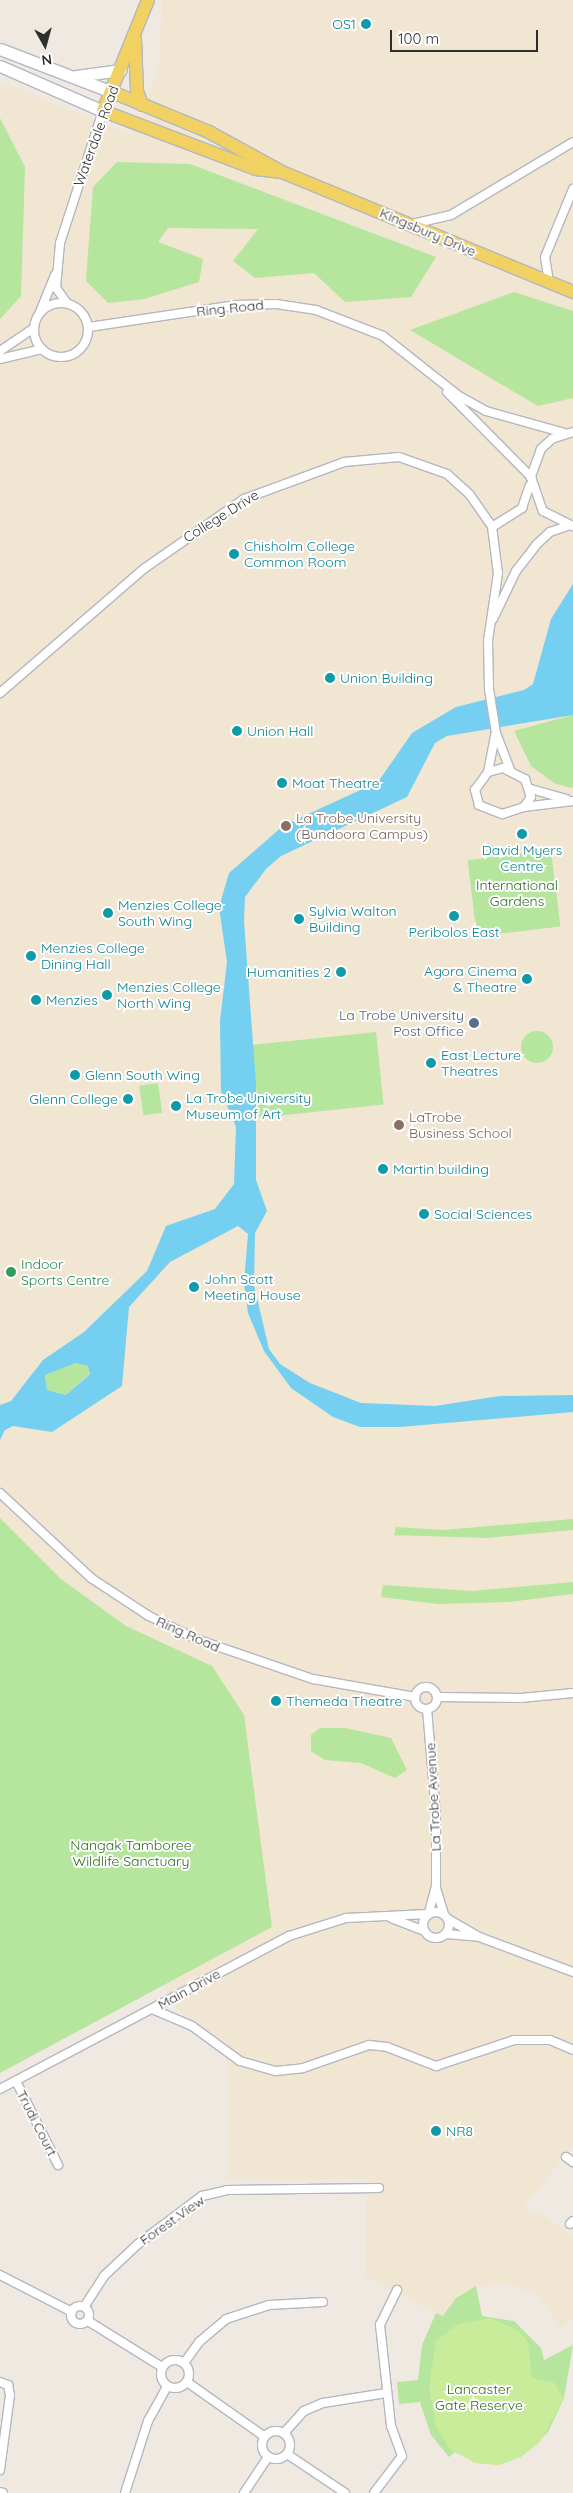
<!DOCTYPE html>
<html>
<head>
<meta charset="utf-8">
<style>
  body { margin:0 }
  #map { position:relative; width:573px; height:2493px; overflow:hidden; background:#efe9e1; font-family:Quicksand,sans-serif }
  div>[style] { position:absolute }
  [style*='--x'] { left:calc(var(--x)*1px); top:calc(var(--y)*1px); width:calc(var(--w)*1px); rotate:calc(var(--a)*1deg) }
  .education>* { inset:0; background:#f0e6d1 }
  .green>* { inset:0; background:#b6e59e; transform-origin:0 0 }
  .round { border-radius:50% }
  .pitch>* { inset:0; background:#c9ec9a }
  .water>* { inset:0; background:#75cff0 }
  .roads { filter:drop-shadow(1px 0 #b4b7c1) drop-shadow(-1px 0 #b4b7c1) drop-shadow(0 1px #b4b7c1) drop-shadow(0 -1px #b4b7c1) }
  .street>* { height:8px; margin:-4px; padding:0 4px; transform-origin:4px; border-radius:4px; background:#fff }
  .street>.ring { margin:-4px; padding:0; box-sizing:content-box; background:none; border:8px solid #fff; border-radius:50% }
  .secondary>* { height:11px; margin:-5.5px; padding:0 5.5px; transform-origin:5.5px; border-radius:5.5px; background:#fff }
  .primary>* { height:12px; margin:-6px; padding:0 6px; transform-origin:6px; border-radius:6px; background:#f2d163 }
  .dots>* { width:14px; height:14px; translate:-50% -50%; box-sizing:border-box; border:2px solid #fff; border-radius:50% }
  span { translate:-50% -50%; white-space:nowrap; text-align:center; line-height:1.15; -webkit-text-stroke:4px #fff; paint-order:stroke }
  .culture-label { font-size:14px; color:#0d838f }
  .right { translate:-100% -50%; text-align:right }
  .left { translate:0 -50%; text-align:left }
  .street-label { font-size:14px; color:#2e2e2e }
  .education-label { font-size:14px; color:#785e54 }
  .park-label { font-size:14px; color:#2c6e1b }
  .service-label { font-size:14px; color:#4e5e75 }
  .leisure-label { font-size:14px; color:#27864d }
  .north { position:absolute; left:20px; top:20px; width:50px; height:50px; -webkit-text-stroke:4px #fff; paint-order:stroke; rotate:173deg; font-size:14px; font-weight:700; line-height:20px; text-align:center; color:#2e2e2e }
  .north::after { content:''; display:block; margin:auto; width:18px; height:22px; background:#2e2e2e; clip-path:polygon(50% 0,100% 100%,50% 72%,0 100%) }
  .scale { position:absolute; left:390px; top:30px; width:148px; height:22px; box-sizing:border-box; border:2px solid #2e2e2e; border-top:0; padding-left:6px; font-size:15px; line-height:18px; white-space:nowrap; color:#2e2e2e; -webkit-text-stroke:4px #fff; paint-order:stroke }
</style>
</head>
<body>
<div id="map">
  <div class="education">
    <i style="clip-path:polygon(162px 0,573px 0,573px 2144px,523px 2209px,543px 2215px,573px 2236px,573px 2318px,560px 2329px,540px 2297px,513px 2284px,476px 2286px,456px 2298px,443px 2316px,366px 2277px,367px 2179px,228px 2179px,227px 2042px,179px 2011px,164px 1985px,272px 1927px,212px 1666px,126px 1626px,61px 1579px,0 1518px,0 81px,131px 135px,159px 69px)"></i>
  </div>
  <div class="green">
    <i style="clip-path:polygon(0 118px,25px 167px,21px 296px,0 319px)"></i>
    <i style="clip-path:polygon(117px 162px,190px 164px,436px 257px,411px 297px,345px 302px,314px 273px,255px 278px,233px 261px,258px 229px,168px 228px,158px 242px,203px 259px,199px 282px,144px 299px,108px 303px,86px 281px,89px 240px,93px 187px)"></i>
    <i style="clip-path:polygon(514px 292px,573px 311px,573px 398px,538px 406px,410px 330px)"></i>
    <i style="clip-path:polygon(573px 715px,573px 787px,571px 788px,554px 783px,531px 766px,514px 731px)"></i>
    <i style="left:551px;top:850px;width:77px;height:84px;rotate:83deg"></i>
    <i class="round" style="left:521px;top:1031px;width:32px;height:32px"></i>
    <i style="left:376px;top:1032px;width:73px;height:125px;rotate:84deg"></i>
    <i style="left:158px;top:1083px;width:30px;height:19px;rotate:82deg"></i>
    <i style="clip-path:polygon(76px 1363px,88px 1366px,90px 1373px,66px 1395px,47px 1390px,45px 1375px)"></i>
    <i style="clip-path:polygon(0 1518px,61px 1579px,126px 1626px,212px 1666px,244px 1715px,272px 1927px,0 2073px)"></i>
    <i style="clip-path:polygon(397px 1519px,396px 1527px,443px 1530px,573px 1519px,573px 1530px,487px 1538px,394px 1535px,393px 1542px)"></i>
    <i style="clip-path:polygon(573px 1582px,573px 1594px,509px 1602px,438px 1604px,381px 1597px,383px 1585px,472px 1591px)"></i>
    <i style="clip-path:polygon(320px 1728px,345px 1728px,391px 1738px,407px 1770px,395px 1778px,361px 1763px,325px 1760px,311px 1751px,311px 1735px)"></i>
    <i style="clip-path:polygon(476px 2286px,482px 2316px,514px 2321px,541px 2348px,544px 2360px,573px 2345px,564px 2398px,548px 2432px,522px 2456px,499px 2465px,476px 2463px,455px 2452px,449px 2457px,431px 2435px,420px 2402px,399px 2404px,397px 2382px,418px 2380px,422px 2345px,436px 2313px,443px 2316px,456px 2298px)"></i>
  </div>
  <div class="pitch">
    <i style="clip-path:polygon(490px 2318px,519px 2331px,528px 2343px,532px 2378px,553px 2382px,564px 2398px,540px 2442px,521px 2457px,498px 2465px,476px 2463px,450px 2449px,436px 2427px,429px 2387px,436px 2341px,458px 2324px)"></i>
  </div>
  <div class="water">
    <i style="clip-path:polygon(evenodd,573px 584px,573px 715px,447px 736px,435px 743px,407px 797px,281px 856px,266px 869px,245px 897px,244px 921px,256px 1084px,256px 1180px,267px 1211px,255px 1233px,254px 1285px,269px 1349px,280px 1364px,310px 1383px,361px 1403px,435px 1406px,500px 1396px,573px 1395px,573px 1412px,400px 1427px,360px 1427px,333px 1417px,291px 1388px,264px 1351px,248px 1313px,244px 1283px,248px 1234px,238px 1226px,170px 1262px,129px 1307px,122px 1386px,52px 1432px,13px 1426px,5px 1430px,0 1440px,0 1405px,11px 1401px,43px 1360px,84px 1332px,147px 1271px,166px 1226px,215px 1209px,234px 1184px,236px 1127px,221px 1091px,220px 1021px,227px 962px,219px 907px,229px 873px,284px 825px,378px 782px,412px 733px,456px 707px,524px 690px,533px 684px,551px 619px,573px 584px,76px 1363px,88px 1366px,90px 1374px,66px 1395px,47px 1390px,45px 1375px,76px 1363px)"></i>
  </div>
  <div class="roads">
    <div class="street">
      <i style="--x:412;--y:224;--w:40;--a:-13"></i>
      <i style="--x:451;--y:215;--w:142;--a:-30.9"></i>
      <i style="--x:549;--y:282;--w:25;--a:-99"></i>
      <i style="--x:545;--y:257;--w:74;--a:-67.6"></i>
      <i class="ring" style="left:34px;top:303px;width:46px;height:46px"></i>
      <i style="--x:67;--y:303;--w:19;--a:-126"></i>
      <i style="--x:56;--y:288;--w:45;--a:-84.9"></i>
      <i style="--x:60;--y:243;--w:139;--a:-72"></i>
      <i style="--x:40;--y:312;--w:40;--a:-68"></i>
      <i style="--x:89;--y:327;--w:149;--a:-8.5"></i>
      <i style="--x:236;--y:305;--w:40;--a:-1.4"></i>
      <i style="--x:276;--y:304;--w:40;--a:8.5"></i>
      <i style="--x:316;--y:310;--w:72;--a:21.2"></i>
      <i style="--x:383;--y:336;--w:97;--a:38.3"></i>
      <i style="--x:459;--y:396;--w:31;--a:29"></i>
      <i style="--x:486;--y:411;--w:82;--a:15.6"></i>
      <i style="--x:0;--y:351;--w:41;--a:-34.1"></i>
      <i style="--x:0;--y:359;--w:43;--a:-13.4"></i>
      <i style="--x:447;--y:392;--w:120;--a:45.3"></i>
      <i style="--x:573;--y:432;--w:22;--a:162"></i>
      <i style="--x:552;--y:439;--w:15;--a:138"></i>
      <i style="--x:541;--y:449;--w:30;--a:110"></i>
      <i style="--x:531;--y:477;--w:36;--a:71"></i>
      <i style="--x:543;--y:511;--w:34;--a:27"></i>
      <i style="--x:492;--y:527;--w:36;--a:-32"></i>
      <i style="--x:522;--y:508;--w:24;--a:-71"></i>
      <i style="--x:493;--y:619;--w:53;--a:-64.4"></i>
      <i style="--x:516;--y:571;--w:33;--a:-52"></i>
      <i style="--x:536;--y:545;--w:19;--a:-43"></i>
      <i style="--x:550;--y:532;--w:21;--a:-19"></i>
      <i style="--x:0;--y:693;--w:191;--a:-40.8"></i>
      <i style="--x:145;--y:568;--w:121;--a:-34.9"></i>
      <i style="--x:244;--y:499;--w:107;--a:-20.3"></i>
      <i style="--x:344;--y:462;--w:55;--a:-5.2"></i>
      <i style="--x:399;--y:457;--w:51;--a:19.5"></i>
      <i style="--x:447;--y:474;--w:31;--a:42"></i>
      <i style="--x:470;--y:495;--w:39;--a:55"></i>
      <i style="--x:492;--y:527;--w:46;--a:82.6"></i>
      <i style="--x:498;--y:573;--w:69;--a:98.4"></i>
      <i style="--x:488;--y:641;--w:48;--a:88.8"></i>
      <i style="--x:489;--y:689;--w:45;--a:81"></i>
      <i style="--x:496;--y:733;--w:40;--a:69"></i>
      <i style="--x:503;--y:768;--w:25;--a:27"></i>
      <i style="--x:525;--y:779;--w:19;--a:72"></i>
      <i style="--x:531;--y:797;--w:12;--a:125"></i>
      <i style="--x:524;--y:807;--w:23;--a:162"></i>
      <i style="--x:502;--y:814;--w:25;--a:-159"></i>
      <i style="--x:479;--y:805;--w:16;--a:-105"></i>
      <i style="--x:475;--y:790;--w:22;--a:-54"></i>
      <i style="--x:488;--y:772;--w:16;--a:-15"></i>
      <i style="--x:488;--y:772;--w:38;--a:-79"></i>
      <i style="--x:531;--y:789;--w:37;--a:16"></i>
      <i style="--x:524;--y:807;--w:49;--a:-7"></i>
      <i style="--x:0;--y:1493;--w:125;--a:43"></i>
      <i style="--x:91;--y:1578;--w:69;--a:33.2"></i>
      <i style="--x:149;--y:1616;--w:52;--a:26.1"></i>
      <i style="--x:196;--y:1639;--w:124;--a:18.9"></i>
      <i style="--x:313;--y:1679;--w:104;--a:10"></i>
      <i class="ring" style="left:415px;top:1687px;width:14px;height:14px"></i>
      <i style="--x:437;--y:1697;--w:84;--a:0.7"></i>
      <i style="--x:521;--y:1698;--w:52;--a:-5.5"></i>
      <i style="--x:427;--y:1709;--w:106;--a:85.1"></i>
      <i style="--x:436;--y:1815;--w:71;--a:90"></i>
      <i style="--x:436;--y:1886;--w:28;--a:105"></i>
      <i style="--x:436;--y:1888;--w:27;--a:73"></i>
      <i class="ring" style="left:423px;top:1912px;width:18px;height:18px"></i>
      <i style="--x:391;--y:1918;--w:34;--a:21"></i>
      <i style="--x:448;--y:1919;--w:34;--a:30"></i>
      <i style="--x:446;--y:1934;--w:33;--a:5"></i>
      <i style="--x:479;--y:1937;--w:100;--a:20.4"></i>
      <i style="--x:152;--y:2009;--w:43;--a:23"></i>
      <i style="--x:192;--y:2026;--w:59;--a:36.1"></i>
      <i style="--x:240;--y:2061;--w:37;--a:16"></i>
      <i style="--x:276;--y:2071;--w:27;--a:-6"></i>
      <i style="--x:303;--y:2068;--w:70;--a:-19.2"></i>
      <i style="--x:369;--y:2045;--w:18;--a:6"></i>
      <i style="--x:387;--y:2047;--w:53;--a:21.2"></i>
      <i style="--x:436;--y:2066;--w:82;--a:-18.4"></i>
      <i style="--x:514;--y:2040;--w:36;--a:0"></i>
      <i style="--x:550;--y:2040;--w:25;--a:23"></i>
      <i style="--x:16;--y:2081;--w:94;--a:63.4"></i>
      <i style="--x:0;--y:2089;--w:327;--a:-27.9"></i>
      <i style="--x:289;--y:1936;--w:60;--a:-17.5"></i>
      <i style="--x:346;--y:1918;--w:81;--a:-2.8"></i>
      <i style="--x:566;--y:2157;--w:9;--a:36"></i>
      <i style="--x:570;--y:2224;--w:4;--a:-45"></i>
      <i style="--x:0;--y:2275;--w:81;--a:27.2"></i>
      <i class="ring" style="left:71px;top:2306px;width:10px;height:10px"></i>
      <i style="--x:84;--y:2307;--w:37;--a:-57"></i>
      <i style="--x:104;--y:2276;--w:47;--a:-43.3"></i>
      <i style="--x:138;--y:2244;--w:80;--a:-36.9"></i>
      <i style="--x:202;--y:2196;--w:26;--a:-13"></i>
      <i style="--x:227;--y:2190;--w:152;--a:-0.8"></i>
      <i style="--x:88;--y:2321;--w:87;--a:31.9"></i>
      <i class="ring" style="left:161px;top:2360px;width:20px;height:20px"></i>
      <i style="--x:184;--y:2363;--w:26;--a:-54"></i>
      <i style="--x:199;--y:2342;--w:35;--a:-40"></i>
      <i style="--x:226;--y:2319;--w:45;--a:-18"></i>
      <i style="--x:269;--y:2305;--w:54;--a:-3.2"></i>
      <i style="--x:0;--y:2382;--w:9;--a:21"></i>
      <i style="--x:8;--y:2385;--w:10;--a:79"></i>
      <i style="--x:10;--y:2395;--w:76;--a:97.6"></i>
      <i style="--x:187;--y:2382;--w:95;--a:35.2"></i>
      <i class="ring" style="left:262px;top:2431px;width:20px;height:20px"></i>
      <i style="--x:284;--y:2433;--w:30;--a:-48"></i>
      <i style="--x:304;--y:2411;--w:21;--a:-23"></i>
      <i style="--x:323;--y:2403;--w:64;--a:-9"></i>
      <i style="--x:287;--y:2454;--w:70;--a:33.9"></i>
      <i style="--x:0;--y:2492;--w:3;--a:18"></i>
      <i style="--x:125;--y:2493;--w:76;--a:-72.3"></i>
      <i style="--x:148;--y:2421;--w:39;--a:-61"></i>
      <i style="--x:244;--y:2493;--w:43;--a:-56.3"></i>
      <i style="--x:374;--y:2493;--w:46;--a:-52.9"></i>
      <i style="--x:402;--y:2456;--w:32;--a:-110"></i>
      <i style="--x:391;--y:2426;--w:102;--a:-96.2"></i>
      <i style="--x:380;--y:2325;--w:39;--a:-64"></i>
    </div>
    <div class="secondary">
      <i style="--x:0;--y:49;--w:120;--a:21"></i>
      <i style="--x:0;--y:66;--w:112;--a:23.6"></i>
      <i style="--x:76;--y:76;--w:45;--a:-7.6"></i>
    </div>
    <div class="primary">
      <i style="--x:148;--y:0;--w:120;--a:112.1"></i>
      <i style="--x:103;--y:111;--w:164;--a:20.8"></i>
      <i style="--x:256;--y:169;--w:26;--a:7"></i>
      <i style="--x:282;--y:172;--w:315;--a:22.4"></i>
      <i style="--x:135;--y:39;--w:52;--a:87.8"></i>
      <i style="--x:137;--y:91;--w:15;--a:70"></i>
      <i style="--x:112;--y:92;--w:105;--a:22.4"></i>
      <i style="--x:209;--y:132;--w:83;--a:28.7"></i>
    </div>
  </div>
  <div class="dots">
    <i style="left:366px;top:24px;background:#0f9aa8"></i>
    <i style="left:234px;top:554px;background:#0f9aa8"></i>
    <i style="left:330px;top:678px;background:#0f9aa8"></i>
    <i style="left:237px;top:731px;background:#0f9aa8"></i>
    <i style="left:282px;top:783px;background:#0f9aa8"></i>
    <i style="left:286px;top:826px;background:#8d6e63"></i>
    <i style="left:522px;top:834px;background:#0f9aa8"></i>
    <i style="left:108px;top:913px;background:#0f9aa8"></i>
    <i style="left:454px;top:916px;background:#0f9aa8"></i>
    <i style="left:299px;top:919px;background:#0f9aa8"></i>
    <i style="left:31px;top:956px;background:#0f9aa8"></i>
    <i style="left:341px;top:972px;background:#0f9aa8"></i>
    <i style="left:527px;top:979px;background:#0f9aa8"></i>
    <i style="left:107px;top:995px;background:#0f9aa8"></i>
    <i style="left:36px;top:1000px;background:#0f9aa8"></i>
    <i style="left:474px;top:1023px;background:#5c6f8a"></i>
    <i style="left:431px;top:1063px;background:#0f9aa8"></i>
    <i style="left:75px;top:1075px;background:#0f9aa8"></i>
    <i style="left:128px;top:1099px;background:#0f9aa8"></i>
    <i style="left:176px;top:1106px;background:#0f9aa8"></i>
    <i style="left:399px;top:1125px;background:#8d6e63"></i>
    <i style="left:383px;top:1169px;background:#0f9aa8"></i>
    <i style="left:424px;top:1214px;background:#0f9aa8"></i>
    <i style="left:11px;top:1272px;background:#2e9e5b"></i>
    <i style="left:194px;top:1287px;background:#0f9aa8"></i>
    <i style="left:276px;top:1701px;background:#0f9aa8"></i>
    <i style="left:436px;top:2131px;background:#0f9aa8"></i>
  </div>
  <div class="culture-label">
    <span class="right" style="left:356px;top:24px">OS1</span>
    <span class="left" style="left:244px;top:554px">Chisholm College<br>Common Room</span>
    <span class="left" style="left:340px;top:678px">Union Building</span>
    <span class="left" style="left:247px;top:731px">Union Hall</span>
    <span class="left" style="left:292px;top:783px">Moat Theatre</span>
    <span style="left:522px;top:858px">David Myers<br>Centre</span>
    <span class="left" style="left:118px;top:913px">Menzies College<br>South Wing</span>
    <span class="left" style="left:309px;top:919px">Sylvia Walton<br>Building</span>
    <span style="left:454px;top:932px">Peribolos East</span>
    <span class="left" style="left:41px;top:956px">Menzies College<br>Dining Hall</span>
    <span class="right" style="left:517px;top:979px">Agora Cinema<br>&amp; Theatre</span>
    <span class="right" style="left:331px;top:972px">Humanities 2</span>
    <span class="left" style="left:117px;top:995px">Menzies College<br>North Wing</span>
    <span class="left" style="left:46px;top:1000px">Menzies</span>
    <span class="left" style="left:441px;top:1063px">East Lecture<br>Theatres</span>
    <span class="left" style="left:85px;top:1075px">Glenn South Wing</span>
    <span class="left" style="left:186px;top:1106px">La Trobe University<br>Museum of Art</span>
    <span class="right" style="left:118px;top:1099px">Glenn College</span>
    <span class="left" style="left:393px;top:1169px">Martin building</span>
    <span class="left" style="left:434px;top:1214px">Social Sciences</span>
    <span class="left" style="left:204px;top:1287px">John Scott<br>Meeting House</span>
    <span class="left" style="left:286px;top:1701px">Themeda Theatre</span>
    <span class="left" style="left:446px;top:2131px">NR8</span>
  </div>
  <div class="street-label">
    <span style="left:96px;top:136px;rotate:-70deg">Waterdale Road</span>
    <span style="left:428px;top:232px;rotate:23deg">Kingsbury Drive</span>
    <span style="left:230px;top:308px;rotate:-6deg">Ring Road</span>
    <span style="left:221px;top:516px;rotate:-32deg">College Drive</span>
    <span style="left:188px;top:1634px;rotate:24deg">Ring Road</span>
    <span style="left:433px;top:1797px;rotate:-93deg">La Trobe Avenue</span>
    <span style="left:189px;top:1989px;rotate:-29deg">Main Drive</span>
    <span style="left:37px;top:2123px;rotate:63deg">Trudi Court</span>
    <span style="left:172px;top:2220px;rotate:-35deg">Forest View</span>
  </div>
  <div class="education-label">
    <span class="left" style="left:296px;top:826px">La Trobe University<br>(Bundoora Campus)</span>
    <span class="left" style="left:409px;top:1125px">LaTrobe<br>Business School</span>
  </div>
  <div class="park-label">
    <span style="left:517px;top:893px">International<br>Gardens</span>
    <span style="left:131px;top:1853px">Nangak Tamboree<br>Wildlife Sanctuary</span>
    <span style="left:479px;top:2397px">Lancaster<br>Gate Reserve</span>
  </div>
  <div class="service-label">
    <span class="right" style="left:464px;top:1023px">La Trobe University<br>Post Office</span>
  </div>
  <div class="leisure-label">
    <span class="left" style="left:21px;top:1272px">Indoor<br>Sports Centre</span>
  </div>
  <div class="north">N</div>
  <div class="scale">100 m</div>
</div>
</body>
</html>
